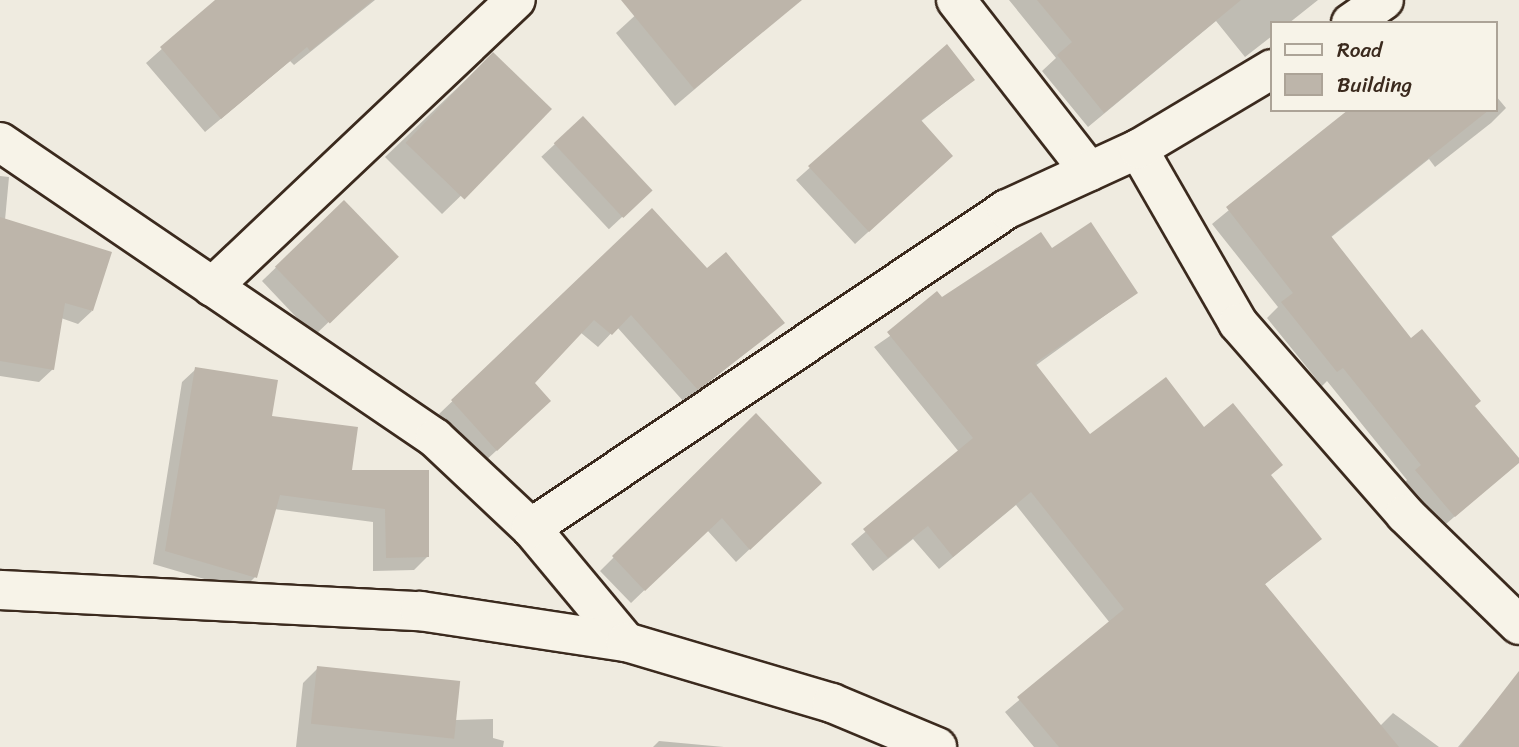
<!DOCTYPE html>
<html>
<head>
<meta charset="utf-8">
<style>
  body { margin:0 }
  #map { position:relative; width:1519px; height:747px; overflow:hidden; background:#efebe0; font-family:Sriracha,sans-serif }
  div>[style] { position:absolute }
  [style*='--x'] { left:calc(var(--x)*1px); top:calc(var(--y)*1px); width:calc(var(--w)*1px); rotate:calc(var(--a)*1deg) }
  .shadow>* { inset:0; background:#0003; transform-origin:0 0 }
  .building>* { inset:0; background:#bdb5aa; transform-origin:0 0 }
  .roads { filter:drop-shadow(2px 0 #3b2a1e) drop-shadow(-2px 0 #3b2a1e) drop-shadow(0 2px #3b2a1e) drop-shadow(0 -2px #3b2a1e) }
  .minor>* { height:38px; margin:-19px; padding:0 19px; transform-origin:19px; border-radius:19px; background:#f7f3e8 }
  span { translate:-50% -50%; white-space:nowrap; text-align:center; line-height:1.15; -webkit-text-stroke:5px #f7f3e8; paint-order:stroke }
  .legend { position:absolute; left:1270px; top:21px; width:228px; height:91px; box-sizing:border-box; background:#f7f3e8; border:2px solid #aca397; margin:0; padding:9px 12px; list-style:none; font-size:21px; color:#3b2a1e }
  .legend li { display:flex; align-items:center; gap:14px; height:35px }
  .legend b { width:35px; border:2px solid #aca397 }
</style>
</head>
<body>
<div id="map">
  <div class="shadow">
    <i style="clip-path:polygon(217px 0,375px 0,294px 65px,290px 61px,205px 132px,146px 63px)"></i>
    <i style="clip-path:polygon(652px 0,783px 0,790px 8px,675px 106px,616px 33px)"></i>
    <i style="clip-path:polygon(1009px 0,1318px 0,1289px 23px,1272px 23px,1272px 36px,1245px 57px,1216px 21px,1088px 127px,1042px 71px,1056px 58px)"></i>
    <i style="clip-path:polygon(947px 46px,973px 80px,920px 122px,938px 168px,855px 244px,796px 180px)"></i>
    <i style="clip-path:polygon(493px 54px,532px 127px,442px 214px,385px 157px)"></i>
    <i style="clip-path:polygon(1496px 96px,1506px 108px,1491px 123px,1435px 167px,1429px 159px,1330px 238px,1411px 341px,1519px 461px,1439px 530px,1402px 486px,1407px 480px,1327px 381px,1322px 386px,1267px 318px,1278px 307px,1212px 224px,1351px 110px,1496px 110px)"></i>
    <i style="left:583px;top:118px;width:99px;height:57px;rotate:47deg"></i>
    <i style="clip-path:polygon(0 176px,9px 177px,5px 220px,92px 311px,78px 324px,61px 318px,53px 369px,39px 382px,0 376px)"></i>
    <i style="clip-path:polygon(344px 202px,383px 270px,314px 336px,262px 281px)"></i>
    <i style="clip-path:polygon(652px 211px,707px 271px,783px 323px,684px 402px,617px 327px,598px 347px,580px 332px,532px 383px,536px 414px,483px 463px,439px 414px)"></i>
    <i style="clip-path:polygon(1051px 250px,1136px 293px,1035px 366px,1089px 436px,1203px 429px,1270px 476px,1320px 539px,1264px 585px,1380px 726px,1393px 713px,1439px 747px,1034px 747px,1005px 712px,1110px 623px,1016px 505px,939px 569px,913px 539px,873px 571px,851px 544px,959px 452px,874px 347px,942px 300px)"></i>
    <i style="clip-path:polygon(196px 369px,350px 472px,427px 472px,427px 557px,414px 570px,373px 571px,373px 522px,274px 509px,255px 577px,242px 590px,153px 564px,182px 382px)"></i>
    <i style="clip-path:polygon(756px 416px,806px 496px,736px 562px,707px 530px,631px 603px,600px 571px)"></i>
    <i style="clip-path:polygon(318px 668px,456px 720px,493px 719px,493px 738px,504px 741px,503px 747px,296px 747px,303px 683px)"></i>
    <i style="clip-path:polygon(1499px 698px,1519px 713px,1519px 747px,1458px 747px)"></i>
    <i style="clip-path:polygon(659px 741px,724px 747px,653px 747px)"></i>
  </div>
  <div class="building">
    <i style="clip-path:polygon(215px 0,373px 0,310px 51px,307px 47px,221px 119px,160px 47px)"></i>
    <i style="clip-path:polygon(621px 0,802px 0,694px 89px)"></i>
    <i style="clip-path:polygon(1037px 0,1241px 0,1104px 113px,1057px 55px,1072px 42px)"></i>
    <i style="clip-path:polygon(947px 44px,975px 80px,921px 120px,953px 156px,869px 232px,808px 166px)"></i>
    <i style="left:493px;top:52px;width:82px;height:126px;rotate:44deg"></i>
    <i style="clip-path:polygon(1348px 110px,1489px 110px,1331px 236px,1411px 338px,1422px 329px,1481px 401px,1475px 406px,1519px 458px,1519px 463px,1455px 517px,1415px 470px,1421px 465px,1343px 368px,1337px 372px,1281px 302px,1293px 293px,1226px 207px)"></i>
    <i style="left:583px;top:116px;width:102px;height:40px;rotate:47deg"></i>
    <i style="left:344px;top:200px;width:79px;height:96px;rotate:46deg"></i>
    <i style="clip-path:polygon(652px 208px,707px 268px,726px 252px,785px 323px,698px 390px,631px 315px,612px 335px,594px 320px,535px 383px,551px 401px,497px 451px,451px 400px)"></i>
    <i style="clip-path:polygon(0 217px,112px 252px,93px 311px,65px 303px,54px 370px,0 361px)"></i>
    <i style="clip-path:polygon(1091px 222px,1138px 293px,1035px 363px,1090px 434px,1166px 377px,1204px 427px,1233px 403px,1283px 465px,1271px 475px,1322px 539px,1265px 584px,1399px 747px,1059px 747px,1017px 697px,1124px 609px,1031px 492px,953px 557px,928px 526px,888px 558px,863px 529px,973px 438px,887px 332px,937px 291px,942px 297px,1041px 232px,1052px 248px)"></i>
    <i style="clip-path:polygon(195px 367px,278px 380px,272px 416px,358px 427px,352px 470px,429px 470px,429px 557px,386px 558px,385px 509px,280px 495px,257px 578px,165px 551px)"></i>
    <i style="clip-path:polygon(756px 413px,822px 483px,750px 550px,722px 518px,645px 591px,612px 556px)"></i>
    <i style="left:317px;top:666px;width:144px;height:58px;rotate:6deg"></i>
    <i style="clip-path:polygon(1519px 671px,1519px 747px,1460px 747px)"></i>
  </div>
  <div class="roads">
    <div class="minor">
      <i style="--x:956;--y:0;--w:217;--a:52.1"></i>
      <i style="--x:1351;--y:23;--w:40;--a:-34.9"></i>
      <i style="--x:0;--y:142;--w:526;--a:34.23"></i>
      <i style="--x:435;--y:438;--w:132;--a:43.2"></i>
      <i style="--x:531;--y:528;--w:148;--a:50.2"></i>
      <i style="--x:1138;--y:149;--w:201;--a:60.1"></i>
      <i style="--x:1238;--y:323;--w:254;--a:48.8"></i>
      <i style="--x:1405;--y:514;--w:159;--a:44.2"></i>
      <i style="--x:212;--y:287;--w:418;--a:-43.4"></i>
      <i style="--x:531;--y:528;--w:573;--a:-33.83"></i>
      <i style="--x:1007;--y:209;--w:144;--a:-24.6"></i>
      <i style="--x:1138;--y:149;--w:156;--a:-30.8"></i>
      <i style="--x:0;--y:590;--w:421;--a:2.9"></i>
      <i style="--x:420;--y:611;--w:208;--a:8.6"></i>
      <i style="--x:626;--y:642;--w:215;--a:16.5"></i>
      <i style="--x:832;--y:703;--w:114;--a:22.7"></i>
    </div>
  </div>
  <ul class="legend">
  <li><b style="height:9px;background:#f7f3e8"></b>Road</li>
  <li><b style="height:19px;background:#bdb5aa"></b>Building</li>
  </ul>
</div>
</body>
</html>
